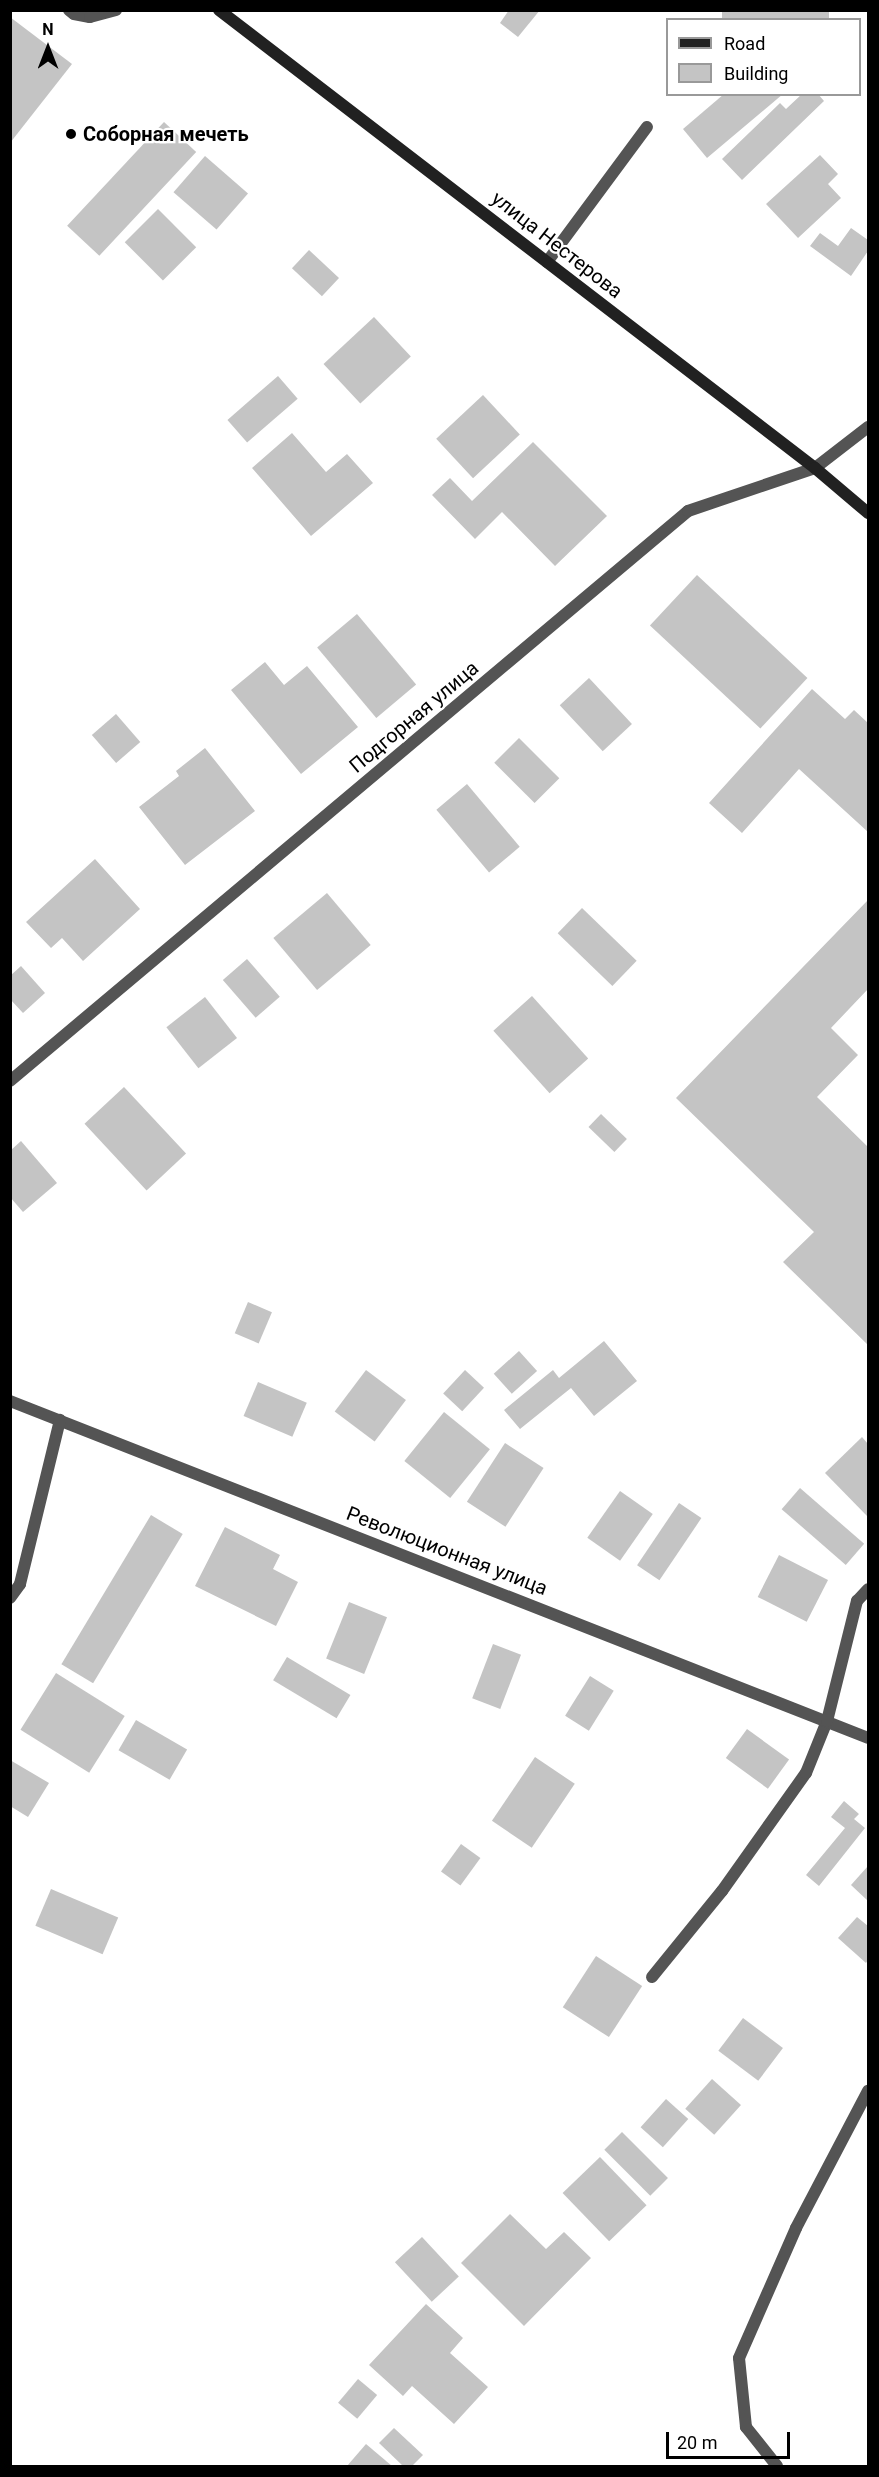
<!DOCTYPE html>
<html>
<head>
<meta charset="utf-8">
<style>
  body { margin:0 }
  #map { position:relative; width:879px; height:2477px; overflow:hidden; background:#fff; font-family:Roboto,sans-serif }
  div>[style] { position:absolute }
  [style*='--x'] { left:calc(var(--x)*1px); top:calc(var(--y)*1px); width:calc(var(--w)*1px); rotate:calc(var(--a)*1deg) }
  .building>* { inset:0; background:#c4c4c4; transform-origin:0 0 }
  .lane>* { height:12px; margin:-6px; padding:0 6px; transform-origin:6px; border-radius:6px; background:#545454 }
  .street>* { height:12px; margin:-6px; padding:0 6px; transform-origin:6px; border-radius:6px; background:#545454 }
  .secondary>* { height:12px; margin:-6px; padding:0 6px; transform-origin:6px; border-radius:6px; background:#212121 }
  .dots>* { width:16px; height:16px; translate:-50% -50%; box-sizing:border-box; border:3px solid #fff; border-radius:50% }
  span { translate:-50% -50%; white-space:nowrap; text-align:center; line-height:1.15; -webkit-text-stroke:4.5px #fff; paint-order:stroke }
  .poi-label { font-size:20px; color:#000; font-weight:700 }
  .left { translate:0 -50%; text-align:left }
  .street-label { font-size:20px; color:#000 }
  .frame { position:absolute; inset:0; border:12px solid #000; pointer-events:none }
  .legend { position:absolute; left:666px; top:18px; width:195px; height:78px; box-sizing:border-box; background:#fff; border:2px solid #999; margin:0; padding:8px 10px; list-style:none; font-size:18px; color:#000 }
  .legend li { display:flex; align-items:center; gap:12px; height:30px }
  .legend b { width:30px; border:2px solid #999 }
  .north { position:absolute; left:18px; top:18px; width:60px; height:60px; -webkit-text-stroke:4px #fff; paint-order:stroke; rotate:0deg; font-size:16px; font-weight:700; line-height:24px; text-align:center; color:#000 }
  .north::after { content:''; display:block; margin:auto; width:21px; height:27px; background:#000; clip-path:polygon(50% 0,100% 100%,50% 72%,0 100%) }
  .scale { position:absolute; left:666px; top:2432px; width:124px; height:27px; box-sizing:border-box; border:3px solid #000; border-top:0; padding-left:8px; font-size:18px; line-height:21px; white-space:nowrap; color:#000; -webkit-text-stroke:4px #fff; paint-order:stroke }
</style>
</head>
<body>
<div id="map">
  <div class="building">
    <i style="clip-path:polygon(509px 10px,540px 10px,518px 37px,500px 23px)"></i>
    <i style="left:722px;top:10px;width:107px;height:12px"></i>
    <i style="clip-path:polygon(10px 17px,72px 64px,10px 143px)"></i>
    <i style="clip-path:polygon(724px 94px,783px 94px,707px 158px,683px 129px)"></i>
    <i style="clip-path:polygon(802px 94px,818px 94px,824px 101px,742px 180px,722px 159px,780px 103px,786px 109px)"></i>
    <i style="left:164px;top:122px;width:44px;height:142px;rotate:43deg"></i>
    <i style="clip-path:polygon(820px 155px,838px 174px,828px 184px,841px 198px,798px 238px,766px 204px)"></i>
    <i style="left:205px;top:156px;width:57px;height:48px;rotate:41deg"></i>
    <i style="left:158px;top:209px;width:54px;height:47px;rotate:45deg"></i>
    <i style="clip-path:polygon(851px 228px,868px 240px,868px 251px,851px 276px,810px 246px,820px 233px,838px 246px)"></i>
    <i style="left:309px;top:250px;width:41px;height:25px;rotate:43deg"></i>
    <i style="left:374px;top:317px;width:54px;height:69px;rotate:47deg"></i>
    <i style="left:278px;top:376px;width:30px;height:67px;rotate:49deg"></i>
    <i style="left:483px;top:395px;width:54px;height:64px;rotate:47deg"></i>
    <i style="clip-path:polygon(292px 433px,326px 472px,347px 454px,373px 483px,311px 536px,252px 468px)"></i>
    <i style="clip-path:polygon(533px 442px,607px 516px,555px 566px,502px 512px,475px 539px,432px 495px,450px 478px,472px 501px)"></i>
    <i style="left:697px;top:575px;width:151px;height:69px;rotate:43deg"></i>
    <i style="left:357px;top:614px;width:92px;height:52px;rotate:50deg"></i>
    <i style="clip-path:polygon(265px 662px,284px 685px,307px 666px,358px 727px,301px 774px,231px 690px)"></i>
    <i style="left:589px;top:678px;width:63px;height:40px;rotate:47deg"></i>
    <i style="clip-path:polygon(812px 689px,845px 719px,854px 710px,868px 723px,868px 832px,799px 769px,742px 833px,709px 803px)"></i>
    <i style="left:116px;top:714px;width:37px;height:32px;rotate:49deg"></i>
    <i style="left:519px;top:738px;width:57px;height:35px;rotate:45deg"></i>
    <i style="clip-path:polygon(205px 748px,255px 811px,185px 865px,139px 807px,179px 776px,176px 771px)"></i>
    <i style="left:467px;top:784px;width:82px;height:40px;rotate:50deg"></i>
    <i style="clip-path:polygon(95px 859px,140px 909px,83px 961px,62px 938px,51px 948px,26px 922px)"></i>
    <i style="left:327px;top:893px;width:68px;height:70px;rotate:50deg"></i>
    <i style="clip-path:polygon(868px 900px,868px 989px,831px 1028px,858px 1055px,817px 1097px,868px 1147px,868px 1345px,783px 1262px,814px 1232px,676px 1098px)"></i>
    <i style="left:582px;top:908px;width:76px;height:35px;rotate:44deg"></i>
    <i style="left:247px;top:959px;width:50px;height:32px;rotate:49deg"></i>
    <i style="clip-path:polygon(21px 966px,45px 993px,23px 1013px,10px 999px,10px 976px)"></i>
    <i style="left:532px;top:996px;width:84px;height:52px;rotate:48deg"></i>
    <i style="left:205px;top:997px;width:52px;height:49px;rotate:52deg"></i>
    <i style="left:124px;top:1087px;width:91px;height:54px;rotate:47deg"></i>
    <i style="left:601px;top:1114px;width:36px;height:18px;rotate:44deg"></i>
    <i style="clip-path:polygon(21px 1141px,57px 1183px,23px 1212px,10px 1197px,10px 1151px)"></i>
    <i style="left:248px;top:1302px;width:26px;height:34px;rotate:23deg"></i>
    <i style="clip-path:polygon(604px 1341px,637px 1381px,594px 1416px,571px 1388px,520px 1429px,504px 1410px,553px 1370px,559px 1378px)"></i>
    <i style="left:519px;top:1351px;width:27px;height:34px;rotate:48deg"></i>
    <i style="left:366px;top:1370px;width:50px;height:52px;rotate:37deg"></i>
    <i style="left:465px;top:1370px;width:26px;height:32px;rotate:43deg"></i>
    <i style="left:258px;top:1382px;width:53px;height:37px;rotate:23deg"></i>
    <i style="left:444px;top:1412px;width:59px;height:63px;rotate:39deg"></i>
    <i style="clip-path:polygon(862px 1437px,868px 1444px,868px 1517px,825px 1473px)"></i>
    <i style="left:505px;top:1443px;width:46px;height:70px;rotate:33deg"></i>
    <i style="left:800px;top:1488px;width:85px;height:28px;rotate:41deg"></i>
    <i style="left:620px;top:1491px;width:40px;height:57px;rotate:35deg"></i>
    <i style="left:679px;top:1503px;width:27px;height:75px;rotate:34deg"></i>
    <i style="left:151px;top:1515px;width:37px;height:174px;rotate:31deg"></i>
    <i style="clip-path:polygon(225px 1527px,280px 1555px,273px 1569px,298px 1582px,276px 1626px,195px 1586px)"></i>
    <i style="left:779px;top:1555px;width:55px;height:47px;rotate:27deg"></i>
    <i style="left:349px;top:1602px;width:41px;height:61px;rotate:22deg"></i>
    <i style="left:493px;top:1644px;width:30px;height:58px;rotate:21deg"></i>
    <i style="left:287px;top:1657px;width:74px;height:27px;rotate:31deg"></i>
    <i style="left:56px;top:1673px;width:81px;height:67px;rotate:32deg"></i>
    <i style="left:590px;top:1676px;width:28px;height:47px;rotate:32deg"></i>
    <i style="left:136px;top:1720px;width:59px;height:35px;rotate:30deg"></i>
    <i style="left:747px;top:1729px;width:52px;height:36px;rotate:36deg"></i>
    <i style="left:535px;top:1757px;width:48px;height:77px;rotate:34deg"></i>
    <i style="clip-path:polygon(10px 1760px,49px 1783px,28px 1817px,10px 1806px)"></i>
    <i style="clip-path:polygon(844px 1801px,859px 1814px,854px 1819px,865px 1828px,819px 1886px,806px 1875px,845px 1828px,831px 1817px)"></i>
    <i style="left:461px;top:1844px;width:24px;height:34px;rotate:36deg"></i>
    <i style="clip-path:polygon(868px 1866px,868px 1901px,851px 1885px)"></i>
    <i style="left:51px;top:1889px;width:73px;height:40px;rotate:23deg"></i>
    <i style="clip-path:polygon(857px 1917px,868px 1926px,868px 1960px,866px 1963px,838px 1938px)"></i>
    <i style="left:596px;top:1956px;width:55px;height:61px;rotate:33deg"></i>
    <i style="left:743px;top:2018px;width:50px;height:41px;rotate:37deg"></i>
    <i style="left:712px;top:2079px;width:39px;height:40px;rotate:42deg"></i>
    <i style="left:666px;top:2099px;width:30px;height:38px;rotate:42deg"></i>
    <i style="left:622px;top:2132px;width:65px;height:25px;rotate:45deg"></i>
    <i style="left:600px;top:2157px;width:67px;height:52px;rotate:46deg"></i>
    <i style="clip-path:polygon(510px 2214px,546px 2249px,564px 2232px,591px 2258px,524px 2326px,461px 2263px)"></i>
    <i style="left:422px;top:2237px;width:54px;height:37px;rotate:47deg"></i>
    <i style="clip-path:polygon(426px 2304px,463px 2338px,450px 2353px,488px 2387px,454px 2424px,412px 2386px,403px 2396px,369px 2365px)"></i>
    <i style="left:358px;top:2379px;width:25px;height:31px;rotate:40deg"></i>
    <i style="clip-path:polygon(394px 2428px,423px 2455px,412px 2466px,403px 2466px,379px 2443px)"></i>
    <i style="clip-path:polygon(366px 2444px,392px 2466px,347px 2466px)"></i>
  </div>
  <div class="lane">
    <i style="--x:69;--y:10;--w:6;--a:39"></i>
    <i style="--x:74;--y:14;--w:16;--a:11"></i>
    <i style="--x:90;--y:17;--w:27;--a:-15"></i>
    <i style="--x:547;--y:262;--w:168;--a:-53.5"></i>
    <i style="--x:652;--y:1977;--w:111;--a:-50.9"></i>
    <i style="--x:722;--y:1891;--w:145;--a:-54.6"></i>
    <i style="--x:806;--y:1773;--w:56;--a:-68"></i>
  </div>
  <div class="street">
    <i style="--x:10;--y:1081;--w:886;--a:-40.05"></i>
    <i style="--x:688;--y:511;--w:134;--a:-18.7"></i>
    <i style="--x:815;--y:468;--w:67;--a:-37.7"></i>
    <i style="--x:10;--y:1401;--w:922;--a:21.44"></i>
    <i style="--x:10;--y:1598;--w:17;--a:-54"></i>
    <i style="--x:20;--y:1584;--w:169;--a:-76.3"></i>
    <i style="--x:827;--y:1721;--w:124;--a:-76"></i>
    <i style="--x:857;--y:1601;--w:16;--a:-47"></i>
    <i style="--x:777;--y:2466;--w:50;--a:-128.5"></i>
    <i style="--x:746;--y:2427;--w:69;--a:-95.8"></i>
    <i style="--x:739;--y:2358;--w:142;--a:-66.3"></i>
    <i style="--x:796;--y:2228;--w:155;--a:-62.3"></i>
  </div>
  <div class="secondary">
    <i style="--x:219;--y:10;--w:752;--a:37.54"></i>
    <i style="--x:815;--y:468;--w:70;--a:40.3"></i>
  </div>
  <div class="dots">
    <i style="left:71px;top:134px;background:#000"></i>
  </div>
  <div class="poi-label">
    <span class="left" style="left:83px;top:134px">Соборная мечеть</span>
  </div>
  <div class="street-label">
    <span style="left:557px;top:245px;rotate:38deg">улица Нестерова</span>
    <span style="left:414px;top:717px;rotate:-40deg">Подгорная улица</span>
    <span style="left:447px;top:1551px;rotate:21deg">Революционная улица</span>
  </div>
  <div class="frame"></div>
  <ul class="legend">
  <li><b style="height:8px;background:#212121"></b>Road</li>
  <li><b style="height:16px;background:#c4c4c4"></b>Building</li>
  </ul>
  <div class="north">N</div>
  <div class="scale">20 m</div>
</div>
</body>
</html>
